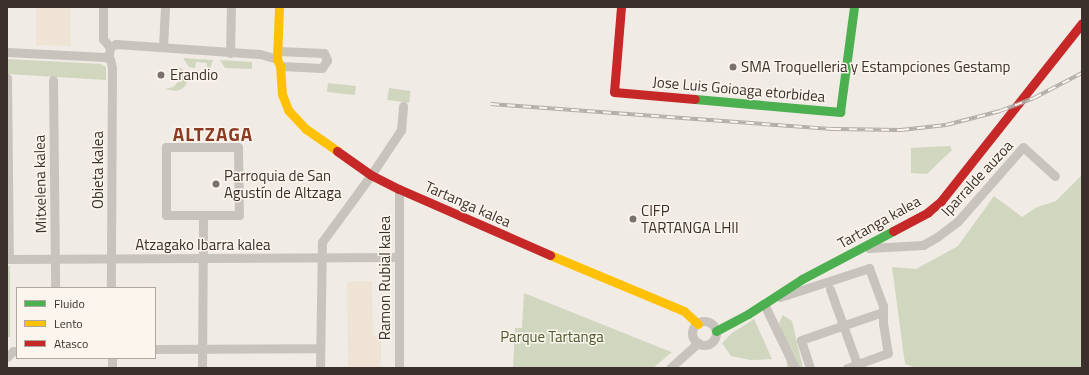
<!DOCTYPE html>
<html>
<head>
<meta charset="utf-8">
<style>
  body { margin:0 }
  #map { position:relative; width:1089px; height:375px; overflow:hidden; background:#f0ebe5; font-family:"Titillium Web",sans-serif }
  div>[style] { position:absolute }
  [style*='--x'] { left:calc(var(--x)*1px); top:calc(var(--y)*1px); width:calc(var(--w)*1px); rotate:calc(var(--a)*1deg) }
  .green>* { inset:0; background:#d1d6bf; transform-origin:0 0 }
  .plaza>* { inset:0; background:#eee3d5 }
  .street>* { height:9px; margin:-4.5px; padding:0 4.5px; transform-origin:4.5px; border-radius:4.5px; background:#c9c3be }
  .street>.ring { margin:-4.5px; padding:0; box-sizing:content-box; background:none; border:9px solid #c9c3be; border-radius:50% }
  .fast>* { height:9px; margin:-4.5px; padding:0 4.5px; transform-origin:4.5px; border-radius:4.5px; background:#4caf50 }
  .slow>* { height:9px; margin:-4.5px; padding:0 4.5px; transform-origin:4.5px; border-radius:4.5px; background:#ffc107 }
  .jam>* { height:9px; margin:-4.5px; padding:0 4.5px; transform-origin:4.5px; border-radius:4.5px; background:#c62828 }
  .rail>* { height:4px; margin-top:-2px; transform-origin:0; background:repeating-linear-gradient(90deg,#fbf5ee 0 8px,#b1aca8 0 16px); box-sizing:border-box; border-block:1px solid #b1aca8 }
  .dots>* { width:11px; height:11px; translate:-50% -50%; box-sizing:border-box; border:2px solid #fbf5ee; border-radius:50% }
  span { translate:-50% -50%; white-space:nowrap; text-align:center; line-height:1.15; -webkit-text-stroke:3px #fbf5ee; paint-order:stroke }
  .poi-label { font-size:15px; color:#3b302b }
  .left { translate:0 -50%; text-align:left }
  .street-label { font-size:15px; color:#3b302b }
  .park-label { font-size:15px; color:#4a5a2e }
  .district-label { font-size:19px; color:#8c3b22; font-weight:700; letter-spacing:1px }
  .frame { position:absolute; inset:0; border:8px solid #3b302b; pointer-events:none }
  .legend { position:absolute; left:16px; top:287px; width:140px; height:72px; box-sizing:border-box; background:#fbf5ee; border:1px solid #aea6a0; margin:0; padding:5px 7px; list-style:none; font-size:12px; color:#3b302b }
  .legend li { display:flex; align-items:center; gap:8px; height:20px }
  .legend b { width:20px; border:1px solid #aea6a0 }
</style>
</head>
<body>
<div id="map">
  <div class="green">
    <i style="clip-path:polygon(183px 58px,213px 60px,210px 69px,207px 69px,207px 63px,196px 62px,195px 68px,189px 67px)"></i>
    <i style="clip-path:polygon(7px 59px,101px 64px,106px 67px,106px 80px,7px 74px)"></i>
    <i style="clip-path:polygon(220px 60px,252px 62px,252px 69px,225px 68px)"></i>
    <i style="clip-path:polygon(179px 67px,185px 71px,188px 77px,186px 85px,182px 89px,176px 91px,165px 89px,173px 87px,179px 81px,180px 73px)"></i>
    <i style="left:328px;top:83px;width:28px;height:9px;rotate:6deg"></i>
    <i style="left:389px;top:88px;width:22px;height:12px;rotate:8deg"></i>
    <i style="clip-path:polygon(950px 146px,952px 150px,927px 174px,911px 173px,911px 148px)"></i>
    <i style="clip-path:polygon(1082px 175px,1082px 368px,916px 368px,905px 364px,892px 267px,916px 269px,958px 246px,994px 196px,1022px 217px,1037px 207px,1056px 201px)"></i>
    <i style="left:7px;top:266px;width:3px;height:71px"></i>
    <i style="clip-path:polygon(524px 293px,671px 352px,672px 352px,653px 368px,513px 368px,515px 328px,522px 328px)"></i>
    <i style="clip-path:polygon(783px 315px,792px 321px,803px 368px,787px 368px,786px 344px,779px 323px)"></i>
    <i style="clip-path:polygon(754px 319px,772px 359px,751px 360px,731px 356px,722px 343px,732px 333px)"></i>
  </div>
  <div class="plaza">
    <i style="clip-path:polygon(36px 7px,70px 7px,71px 46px,38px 45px,36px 47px)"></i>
    <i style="clip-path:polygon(351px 281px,372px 281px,373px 336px,381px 337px,381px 368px,348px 368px,347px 283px)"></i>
  </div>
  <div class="street">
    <i style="--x:103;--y:7;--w:32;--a:90"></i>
    <i style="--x:103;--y:39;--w:11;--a:49"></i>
    <i style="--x:163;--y:47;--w:40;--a:-87.1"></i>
    <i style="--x:278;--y:51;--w:46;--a:2.5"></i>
    <i style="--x:324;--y:53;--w:8;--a:67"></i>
    <i style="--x:327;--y:60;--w:9;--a:122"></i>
    <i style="--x:322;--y:68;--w:42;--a:-177.3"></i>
    <i style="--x:7;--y:52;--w:98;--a:2.9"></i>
    <i style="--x:105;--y:57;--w:5;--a:-37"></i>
    <i style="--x:109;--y:54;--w:7;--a:-82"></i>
    <i style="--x:110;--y:47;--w:7;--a:-27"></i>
    <i style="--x:116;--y:44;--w:144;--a:4"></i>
    <i style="--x:260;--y:54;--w:18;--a:16"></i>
    <i style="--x:230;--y:53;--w:46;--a:-88.8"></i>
    <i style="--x:105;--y:57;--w:5;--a:22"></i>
    <i style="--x:110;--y:59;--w:9;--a:77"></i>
    <i style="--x:112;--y:68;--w:220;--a:90.3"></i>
    <i style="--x:7;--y:78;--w:181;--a:89.4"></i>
    <i style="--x:53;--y:80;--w:208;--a:89.4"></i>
    <i style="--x:166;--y:147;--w:72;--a:0"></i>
    <i style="--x:238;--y:147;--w:68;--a:89.2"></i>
    <i style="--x:239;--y:215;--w:73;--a:180"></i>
    <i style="--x:166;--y:215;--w:68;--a:-90"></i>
    <i style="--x:867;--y:245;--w:4;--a:56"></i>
    <i style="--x:869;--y:248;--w:54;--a:-3.2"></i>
    <i style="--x:923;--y:245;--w:16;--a:-30"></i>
    <i style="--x:937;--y:237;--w:26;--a:-37"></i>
    <i style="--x:958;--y:221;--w:98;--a:-48.7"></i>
    <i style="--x:1023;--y:147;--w:43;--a:42.2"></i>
    <i style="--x:7;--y:259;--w:392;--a:-0.3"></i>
    <i style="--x:830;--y:289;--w:80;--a:70.2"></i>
    <i style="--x:780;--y:297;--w:94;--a:-18"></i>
    <i style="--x:869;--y:268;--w:40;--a:69.8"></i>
    <i style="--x:883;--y:306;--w:17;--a:90"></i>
    <i style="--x:883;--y:323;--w:30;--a:81"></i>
    <i style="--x:888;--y:353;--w:44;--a:159.9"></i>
    <i style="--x:764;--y:304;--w:71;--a:64.2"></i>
    <i class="ring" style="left:692px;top:321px;width:15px;height:15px"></i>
    <i style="--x:155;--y:349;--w:165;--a:-0.3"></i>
    <i style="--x:7;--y:357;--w:8;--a:-45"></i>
    <i style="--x:13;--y:351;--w:4;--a:0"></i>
    <i style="--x:112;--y:358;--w:10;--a:90"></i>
    <i style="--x:202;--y:368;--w:153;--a:-89.6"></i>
    <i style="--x:320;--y:368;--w:126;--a:-89.1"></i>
    <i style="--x:322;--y:242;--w:83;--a:-53.8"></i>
    <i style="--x:371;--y:175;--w:54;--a:-56.3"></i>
    <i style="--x:401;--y:130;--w:24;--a:-85"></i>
    <i style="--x:399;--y:368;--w:179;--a:-90"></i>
    <i style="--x:670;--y:368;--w:38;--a:-42"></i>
    <i style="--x:810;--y:368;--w:29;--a:-108"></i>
    <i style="--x:801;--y:340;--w:87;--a:-18.9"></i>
  </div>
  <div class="fast">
    <i style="--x:695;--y:99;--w:146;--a:5.1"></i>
    <i style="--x:840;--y:112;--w:106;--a:-82.4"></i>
    <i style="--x:716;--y:331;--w:36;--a:-28"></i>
    <i style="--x:748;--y:314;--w:64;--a:-32.9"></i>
    <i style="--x:802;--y:279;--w:103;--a:-27.8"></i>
  </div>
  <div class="slow">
    <i style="--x:279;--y:7;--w:52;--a:92.2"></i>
    <i style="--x:277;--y:59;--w:8;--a:67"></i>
    <i style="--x:280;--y:66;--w:28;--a:86"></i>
    <i style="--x:282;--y:94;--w:17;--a:69"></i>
    <i style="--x:288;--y:110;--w:26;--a:47"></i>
    <i style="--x:306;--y:129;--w:38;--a:35"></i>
    <i style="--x:550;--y:255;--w:145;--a:22.7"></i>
    <i style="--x:684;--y:311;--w:19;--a:43"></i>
  </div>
  <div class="jam">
    <i style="--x:621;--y:7;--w:85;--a:94.7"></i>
    <i style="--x:614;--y:92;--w:81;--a:4.9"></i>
    <i style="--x:337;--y:151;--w:42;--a:35.2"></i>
    <i style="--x:371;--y:175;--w:31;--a:27"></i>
    <i style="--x:399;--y:189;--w:165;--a:23.6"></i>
    <i style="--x:893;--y:231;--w:40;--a:-28"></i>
    <i style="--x:928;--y:212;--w:17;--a:-40"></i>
    <i style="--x:941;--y:201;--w:227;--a:-51.6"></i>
  </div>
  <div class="rail">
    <i style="--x:491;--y:104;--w:343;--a:4.2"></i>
    <i style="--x:833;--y:129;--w:68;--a:0.8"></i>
    <i style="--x:901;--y:130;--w:45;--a:-6.3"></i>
    <i style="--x:946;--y:125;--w:56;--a:-14.5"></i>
    <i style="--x:1000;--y:111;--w:36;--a:-21"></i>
    <i style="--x:1034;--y:98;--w:54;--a:-27.5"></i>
  </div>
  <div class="dots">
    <i style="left:733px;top:67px;background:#7a716c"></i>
    <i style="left:161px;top:75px;background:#7a716c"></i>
    <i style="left:216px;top:184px;background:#7a716c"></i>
    <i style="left:633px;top:219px;background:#7a716c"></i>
  </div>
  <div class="poi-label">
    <span class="left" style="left:741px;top:67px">SMA Troquelleria y Estampciones Gestamp</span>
    <span class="left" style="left:170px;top:75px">Erandio</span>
    <span class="left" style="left:224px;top:184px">Parroquia de San<br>Agustín de Altzaga</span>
    <span class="left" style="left:641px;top:219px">CIFP<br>TARTANGA LHII</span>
  </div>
  <div class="street-label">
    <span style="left:739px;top:89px;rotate:5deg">Jose Luis Goioaga etorbidea</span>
    <span style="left:98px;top:170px;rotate:-90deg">Obieta kalea</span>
    <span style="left:977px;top:178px;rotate:-47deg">Iparralde auzoa</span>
    <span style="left:40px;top:184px;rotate:-91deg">Mitxelena kalea</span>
    <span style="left:468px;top:204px;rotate:24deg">Tartanga kalea</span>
    <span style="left:879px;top:222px;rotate:-29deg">Tartanga kalea</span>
    <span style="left:203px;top:245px">Atzagako Ibarra kalea</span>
    <span style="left:385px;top:278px;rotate:-90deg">Ramon Rubial kalea</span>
  </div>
  <div class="park-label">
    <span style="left:552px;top:337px">Parque Tartanga</span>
  </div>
  <div class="district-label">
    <span style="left:213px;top:134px">ALTZAGA</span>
  </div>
  <div class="frame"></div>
  <ul class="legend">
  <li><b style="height:5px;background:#4caf50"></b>Fluido</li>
  <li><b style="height:5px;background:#ffc107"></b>Lento</li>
  <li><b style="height:5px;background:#c62828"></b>Atasco</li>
  </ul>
</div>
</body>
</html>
